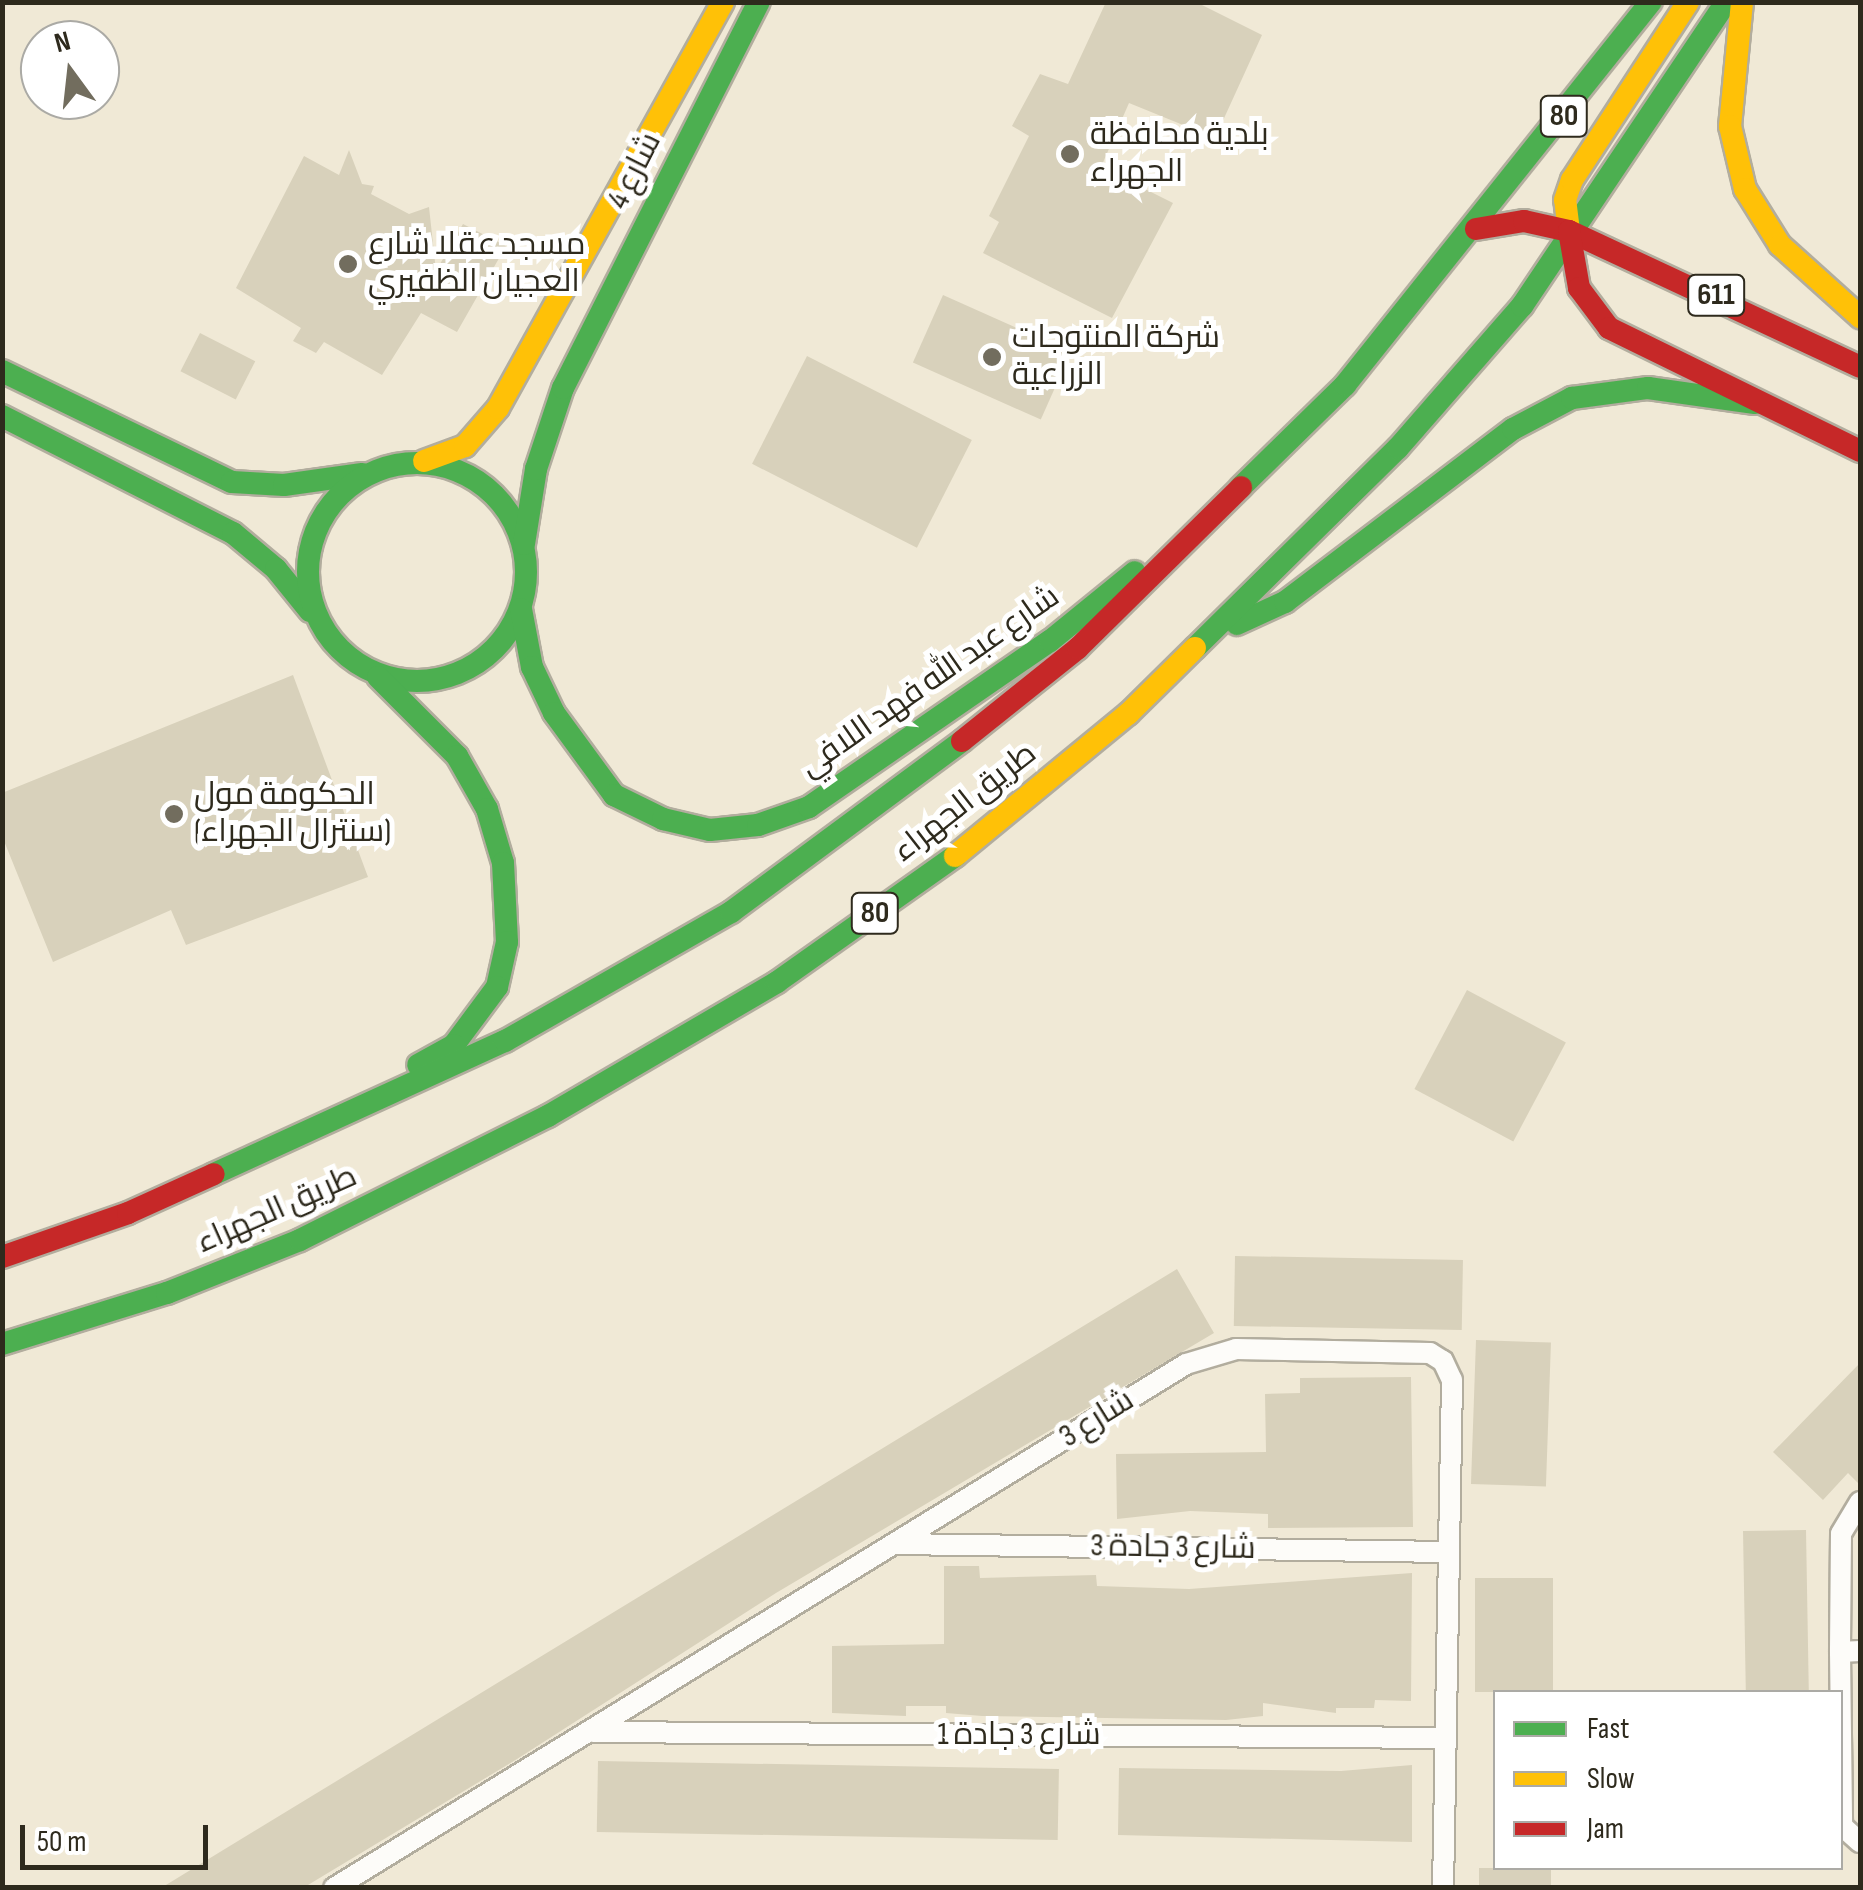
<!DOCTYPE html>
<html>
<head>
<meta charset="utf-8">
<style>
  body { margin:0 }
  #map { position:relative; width:1863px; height:1890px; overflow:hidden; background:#f0e9d6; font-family:"Sofia Sans Condensed",Cairo,sans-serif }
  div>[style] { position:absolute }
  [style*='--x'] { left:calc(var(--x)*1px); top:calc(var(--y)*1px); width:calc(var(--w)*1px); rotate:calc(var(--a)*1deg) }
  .building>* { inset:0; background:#d8d1bb; transform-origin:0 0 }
  .roads { filter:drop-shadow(2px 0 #b2ad9e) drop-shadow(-2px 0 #b2ad9e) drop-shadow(0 2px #b2ad9e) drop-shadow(0 -2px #b2ad9e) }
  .street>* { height:20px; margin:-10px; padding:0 10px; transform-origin:10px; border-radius:10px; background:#fdfcf9 }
  .fast>* { height:22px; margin:-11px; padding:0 11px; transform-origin:11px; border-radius:11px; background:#4caf50 }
  .fast>.ring { margin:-11px; padding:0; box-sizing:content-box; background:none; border:22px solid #4caf50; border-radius:50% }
  .slow>* { height:22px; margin:-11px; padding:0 11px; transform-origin:11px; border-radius:11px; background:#ffc107 }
  .jam>* { height:22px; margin:-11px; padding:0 11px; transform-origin:11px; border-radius:11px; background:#c62828 }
  .dots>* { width:28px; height:28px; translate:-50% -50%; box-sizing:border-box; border:5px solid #fff; border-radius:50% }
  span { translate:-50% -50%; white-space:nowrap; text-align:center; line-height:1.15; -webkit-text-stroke:10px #fff; paint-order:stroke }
  .shield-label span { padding:2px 8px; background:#fff; border:2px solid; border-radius:8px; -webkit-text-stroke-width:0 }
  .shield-label { font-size:30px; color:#2e2a1d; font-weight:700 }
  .poi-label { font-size:32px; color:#2e2a1d }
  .left { translate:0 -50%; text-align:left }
  .street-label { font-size:32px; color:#2e2a1d }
  .frame { position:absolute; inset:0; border:5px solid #2e2a1d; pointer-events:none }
  .legend { position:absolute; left:1493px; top:1690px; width:350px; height:180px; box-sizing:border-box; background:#fff; border:2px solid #abaaa5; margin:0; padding:12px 18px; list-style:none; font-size:30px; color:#2e2a1d }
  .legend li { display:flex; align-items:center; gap:20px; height:50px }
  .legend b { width:50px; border:2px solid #abaaa5 }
  .north { position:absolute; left:20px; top:20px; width:100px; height:100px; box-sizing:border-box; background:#fff; border:2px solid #abaaa5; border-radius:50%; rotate:345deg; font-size:28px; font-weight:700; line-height:40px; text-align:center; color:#2e2a1d }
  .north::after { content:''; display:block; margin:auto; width:35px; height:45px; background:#726d5e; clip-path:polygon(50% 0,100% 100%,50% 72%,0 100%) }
  .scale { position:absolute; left:20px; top:1825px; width:188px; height:45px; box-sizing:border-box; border:5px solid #2e2a1d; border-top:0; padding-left:12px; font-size:30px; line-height:35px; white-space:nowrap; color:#2e2a1d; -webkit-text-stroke:8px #fff; paint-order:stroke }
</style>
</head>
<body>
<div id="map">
  <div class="building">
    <i style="clip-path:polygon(1106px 2px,1196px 2px,1262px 35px,1215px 138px,1129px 103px,1101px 167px,1173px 203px,1112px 318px,983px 253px,999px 222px,989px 216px,1029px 136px,1012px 126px,1040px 74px,1068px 84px)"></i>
    <i style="clip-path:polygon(349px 150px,362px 184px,374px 186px,371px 194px,409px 214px,429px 207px,436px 271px,463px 224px,506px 246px,457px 332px,421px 313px,382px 375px,324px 342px,316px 353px,293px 341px,301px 328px,236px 288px,304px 156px,339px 175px)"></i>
    <i style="left:943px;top:295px;width:140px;height:74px;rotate:24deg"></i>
    <i style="left:200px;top:333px;width:62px;height:43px;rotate:27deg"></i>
    <i style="left:807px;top:356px;width:185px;height:121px;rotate:27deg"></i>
    <i style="clip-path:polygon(293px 675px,368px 877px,186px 945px,171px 910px,53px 962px,2px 836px,2px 793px)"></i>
    <i style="left:1467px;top:990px;width:112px;height:112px;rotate:28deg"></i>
    <i style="left:1235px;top:1256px;width:228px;height:70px;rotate:1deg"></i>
    <i style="clip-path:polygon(1177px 1269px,1214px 1333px,776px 1593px,517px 1759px,303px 1888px,161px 1888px)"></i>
    <i style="left:1476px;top:1340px;width:75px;height:144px;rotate:2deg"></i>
    <i style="clip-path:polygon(1860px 1363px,1860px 1485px,1848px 1473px,1823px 1500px,1773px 1452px)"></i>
    <i style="clip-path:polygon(1411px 1377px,1413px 1527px,1268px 1528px,1268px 1514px,1190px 1511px,1117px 1519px,1116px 1454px,1266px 1452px,1265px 1394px,1300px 1393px,1300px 1378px)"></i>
    <i style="left:1806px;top:1530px;width:162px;height:63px;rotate:89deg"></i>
    <i style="clip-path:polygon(944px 1566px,979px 1566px,980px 1578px,1096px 1575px,1097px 1586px,1189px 1589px,1412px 1573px,1411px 1701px,1375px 1700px,1374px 1708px,1336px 1708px,1336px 1713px,1263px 1703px,1263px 1716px,1226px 1720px,982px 1716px,946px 1713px,946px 1706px,906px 1706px,906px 1716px,832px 1713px,832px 1646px,944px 1644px)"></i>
    <i style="left:1553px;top:1578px;width:114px;height:78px;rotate:90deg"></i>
    <i style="left:598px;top:1761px;width:461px;height:71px;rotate:1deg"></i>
    <i style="clip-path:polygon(1412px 1765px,1412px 1842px,1118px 1835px,1119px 1768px,1341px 1771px)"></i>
    <i style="left:1479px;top:1868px;width:72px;height:20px"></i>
  </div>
  <div class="roads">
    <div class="street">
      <i style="--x:1860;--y:1502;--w:37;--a:121"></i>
      <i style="--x:1841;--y:1534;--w:118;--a:90.5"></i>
      <i style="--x:1840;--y:1652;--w:174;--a:89.3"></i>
      <i style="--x:1842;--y:1826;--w:24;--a:42"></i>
      <i style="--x:896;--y:1544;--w:553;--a:0.83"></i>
      <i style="--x:1840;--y:1652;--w:20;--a:-3"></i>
      <i style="--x:593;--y:1732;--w:853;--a:0.4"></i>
      <i style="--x:334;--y:1888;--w:1000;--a:-31.59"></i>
      <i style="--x:1186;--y:1364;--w:52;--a:-16.7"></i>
      <i style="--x:1236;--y:1349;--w:194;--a:1.2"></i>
      <i style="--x:1430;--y:1353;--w:15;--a:32"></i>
      <i style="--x:1443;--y:1361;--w:21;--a:65"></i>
      <i style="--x:1452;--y:1380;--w:508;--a:91.01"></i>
    </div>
    <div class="fast">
      <i style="--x:2;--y:371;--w:255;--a:25.8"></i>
      <i style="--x:232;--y:482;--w:52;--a:3.3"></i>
      <i style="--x:284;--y:485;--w:79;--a:-8"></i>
      <i style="--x:2;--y:416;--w:259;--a:26.9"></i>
      <i style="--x:233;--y:533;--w:56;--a:39.9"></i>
      <i style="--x:276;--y:569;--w:54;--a:51"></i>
      <i class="ring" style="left:308px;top:463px;width:196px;height:196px"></i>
      <i style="--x:1241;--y:487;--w:146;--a:-44.4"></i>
      <i style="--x:1345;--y:385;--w:490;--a:-51.4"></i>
      <i style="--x:524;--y:544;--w:76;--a:-80.9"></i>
      <i style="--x:536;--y:469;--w:85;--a:-71.6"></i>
      <i style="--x:563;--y:388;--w:433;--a:-63.1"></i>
      <i style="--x:521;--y:609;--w:59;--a:79.3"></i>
      <i style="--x:532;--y:667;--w:51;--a:64.4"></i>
      <i style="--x:554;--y:713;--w:102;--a:53.8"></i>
      <i style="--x:614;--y:795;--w:55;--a:26.1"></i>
      <i style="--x:663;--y:819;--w:48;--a:13.2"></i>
      <i style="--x:710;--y:830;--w:48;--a:-5.9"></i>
      <i style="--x:758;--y:825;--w:54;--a:-19.4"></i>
      <i style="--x:809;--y:807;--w:293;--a:-34.6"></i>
      <i style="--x:1050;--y:641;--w:109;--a:-39.1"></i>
      <i style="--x:1237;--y:624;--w:53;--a:-24.6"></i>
      <i style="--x:1285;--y:602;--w:286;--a:-37.2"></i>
      <i style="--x:1513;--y:429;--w:67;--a:-27.7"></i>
      <i style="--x:1572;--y:398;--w:77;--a:-7.5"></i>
      <i style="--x:1648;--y:388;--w:108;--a:8"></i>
      <i style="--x:1195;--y:648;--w:285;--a:-44.6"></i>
      <i style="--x:1398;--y:448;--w:189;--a:-48.9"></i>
      <i style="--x:1522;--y:306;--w:366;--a:-56.1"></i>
      <i style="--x:378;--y:677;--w:112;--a:45"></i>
      <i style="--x:457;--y:756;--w:61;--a:60.5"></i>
      <i style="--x:487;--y:809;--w:56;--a:73.5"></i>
      <i style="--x:503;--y:863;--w:79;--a:87.1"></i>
      <i style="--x:507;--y:942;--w:46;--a:102.5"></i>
      <i style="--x:497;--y:987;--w:72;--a:126.6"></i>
      <i style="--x:454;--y:1045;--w:41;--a:150.9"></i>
      <i style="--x:214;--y:1174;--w:320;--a:-24.6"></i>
      <i style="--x:505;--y:1041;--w:260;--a:-29.7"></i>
      <i style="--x:731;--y:912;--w:287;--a:-36.5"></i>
      <i style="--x:2;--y:1344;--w:173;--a:-17.2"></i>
      <i style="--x:167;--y:1293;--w:143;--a:-21.7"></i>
      <i style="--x:300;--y:1240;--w:277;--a:-26.6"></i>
      <i style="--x:548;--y:1116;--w:265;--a:-30.3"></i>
      <i style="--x:777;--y:982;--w:218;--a:-35.3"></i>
    </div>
    <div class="slow">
      <i style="--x:1742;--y:2;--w:125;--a:95.5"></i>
      <i style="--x:1730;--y:126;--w:65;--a:76.6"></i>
      <i style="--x:1745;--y:189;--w:66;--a:58"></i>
      <i style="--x:1780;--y:245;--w:108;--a:42"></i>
      <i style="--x:1569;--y:231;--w:31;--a:-97"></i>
      <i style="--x:1565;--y:200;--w:21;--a:-71"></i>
      <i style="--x:1572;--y:180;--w:212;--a:-56.9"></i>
      <i style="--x:424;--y:461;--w:44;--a:-20.1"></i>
      <i style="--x:465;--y:446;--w:50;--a:-49"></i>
      <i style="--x:498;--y:408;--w:464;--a:-61"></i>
      <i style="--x:955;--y:856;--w:224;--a:-39.4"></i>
      <i style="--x:1128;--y:714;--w:94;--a:-44.6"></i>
    </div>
    <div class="jam">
      <i style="--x:1476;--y:229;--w:49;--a:-9.5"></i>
      <i style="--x:1524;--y:221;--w:46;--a:12.5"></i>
      <i style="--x:1569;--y:231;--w:321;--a:25"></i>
      <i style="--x:1569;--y:231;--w:58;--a:80"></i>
      <i style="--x:1579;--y:288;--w:50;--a:53.1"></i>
      <i style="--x:1609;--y:328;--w:280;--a:26.1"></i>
      <i style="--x:962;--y:741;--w:149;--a:-38.7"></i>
      <i style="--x:1078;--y:648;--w:229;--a:-44.6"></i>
      <i style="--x:2;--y:1257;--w:133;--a:-19.2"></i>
      <i style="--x:128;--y:1213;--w:94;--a:-24.4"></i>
    </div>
  </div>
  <div class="dots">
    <i style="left:1070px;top:154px;background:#726d5e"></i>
    <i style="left:348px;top:264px;background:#726d5e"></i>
    <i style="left:992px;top:357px;background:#726d5e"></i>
    <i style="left:174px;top:814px;background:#726d5e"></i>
  </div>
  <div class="shield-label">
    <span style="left:1564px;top:116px">80</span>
    <span style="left:1716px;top:295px">611</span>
    <span style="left:875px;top:913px">80</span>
  </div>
  <div class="poi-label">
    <span class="left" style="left:1090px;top:154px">بلدية محافظة<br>الجهراء</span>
    <span class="left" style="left:368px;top:264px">مسجد عقلا شارع<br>العجيان الظفيري</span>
    <span class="left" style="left:1012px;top:357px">شركة المنتوجات<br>الزراعية</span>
    <span class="left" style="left:194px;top:814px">الحكومة مول<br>(سنترال الجهراء)</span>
  </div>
  <div class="street-label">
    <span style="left:635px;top:171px;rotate:-63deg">شارع 4</span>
    <span style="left:930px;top:682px;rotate:-35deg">شارع عبد الله فهد اللافي</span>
    <span style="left:965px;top:803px;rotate:-38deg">طريق الجهراء</span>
    <span style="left:277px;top:1210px;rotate:-24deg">طريق الجهراء</span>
    <span style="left:1097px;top:1419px;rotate:-32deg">شارع 3</span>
    <span style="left:1173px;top:1548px;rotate:1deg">شارع 3 جادة 3</span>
    <span style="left:1019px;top:1735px">شارع 3 جادة 1</span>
  </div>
  <div class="frame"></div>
  <ul class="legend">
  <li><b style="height:12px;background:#4caf50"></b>Fast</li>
  <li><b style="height:12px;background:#ffc107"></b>Slow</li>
  <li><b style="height:12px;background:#c62828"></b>Jam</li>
  </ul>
  <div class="north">N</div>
  <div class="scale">50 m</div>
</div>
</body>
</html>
